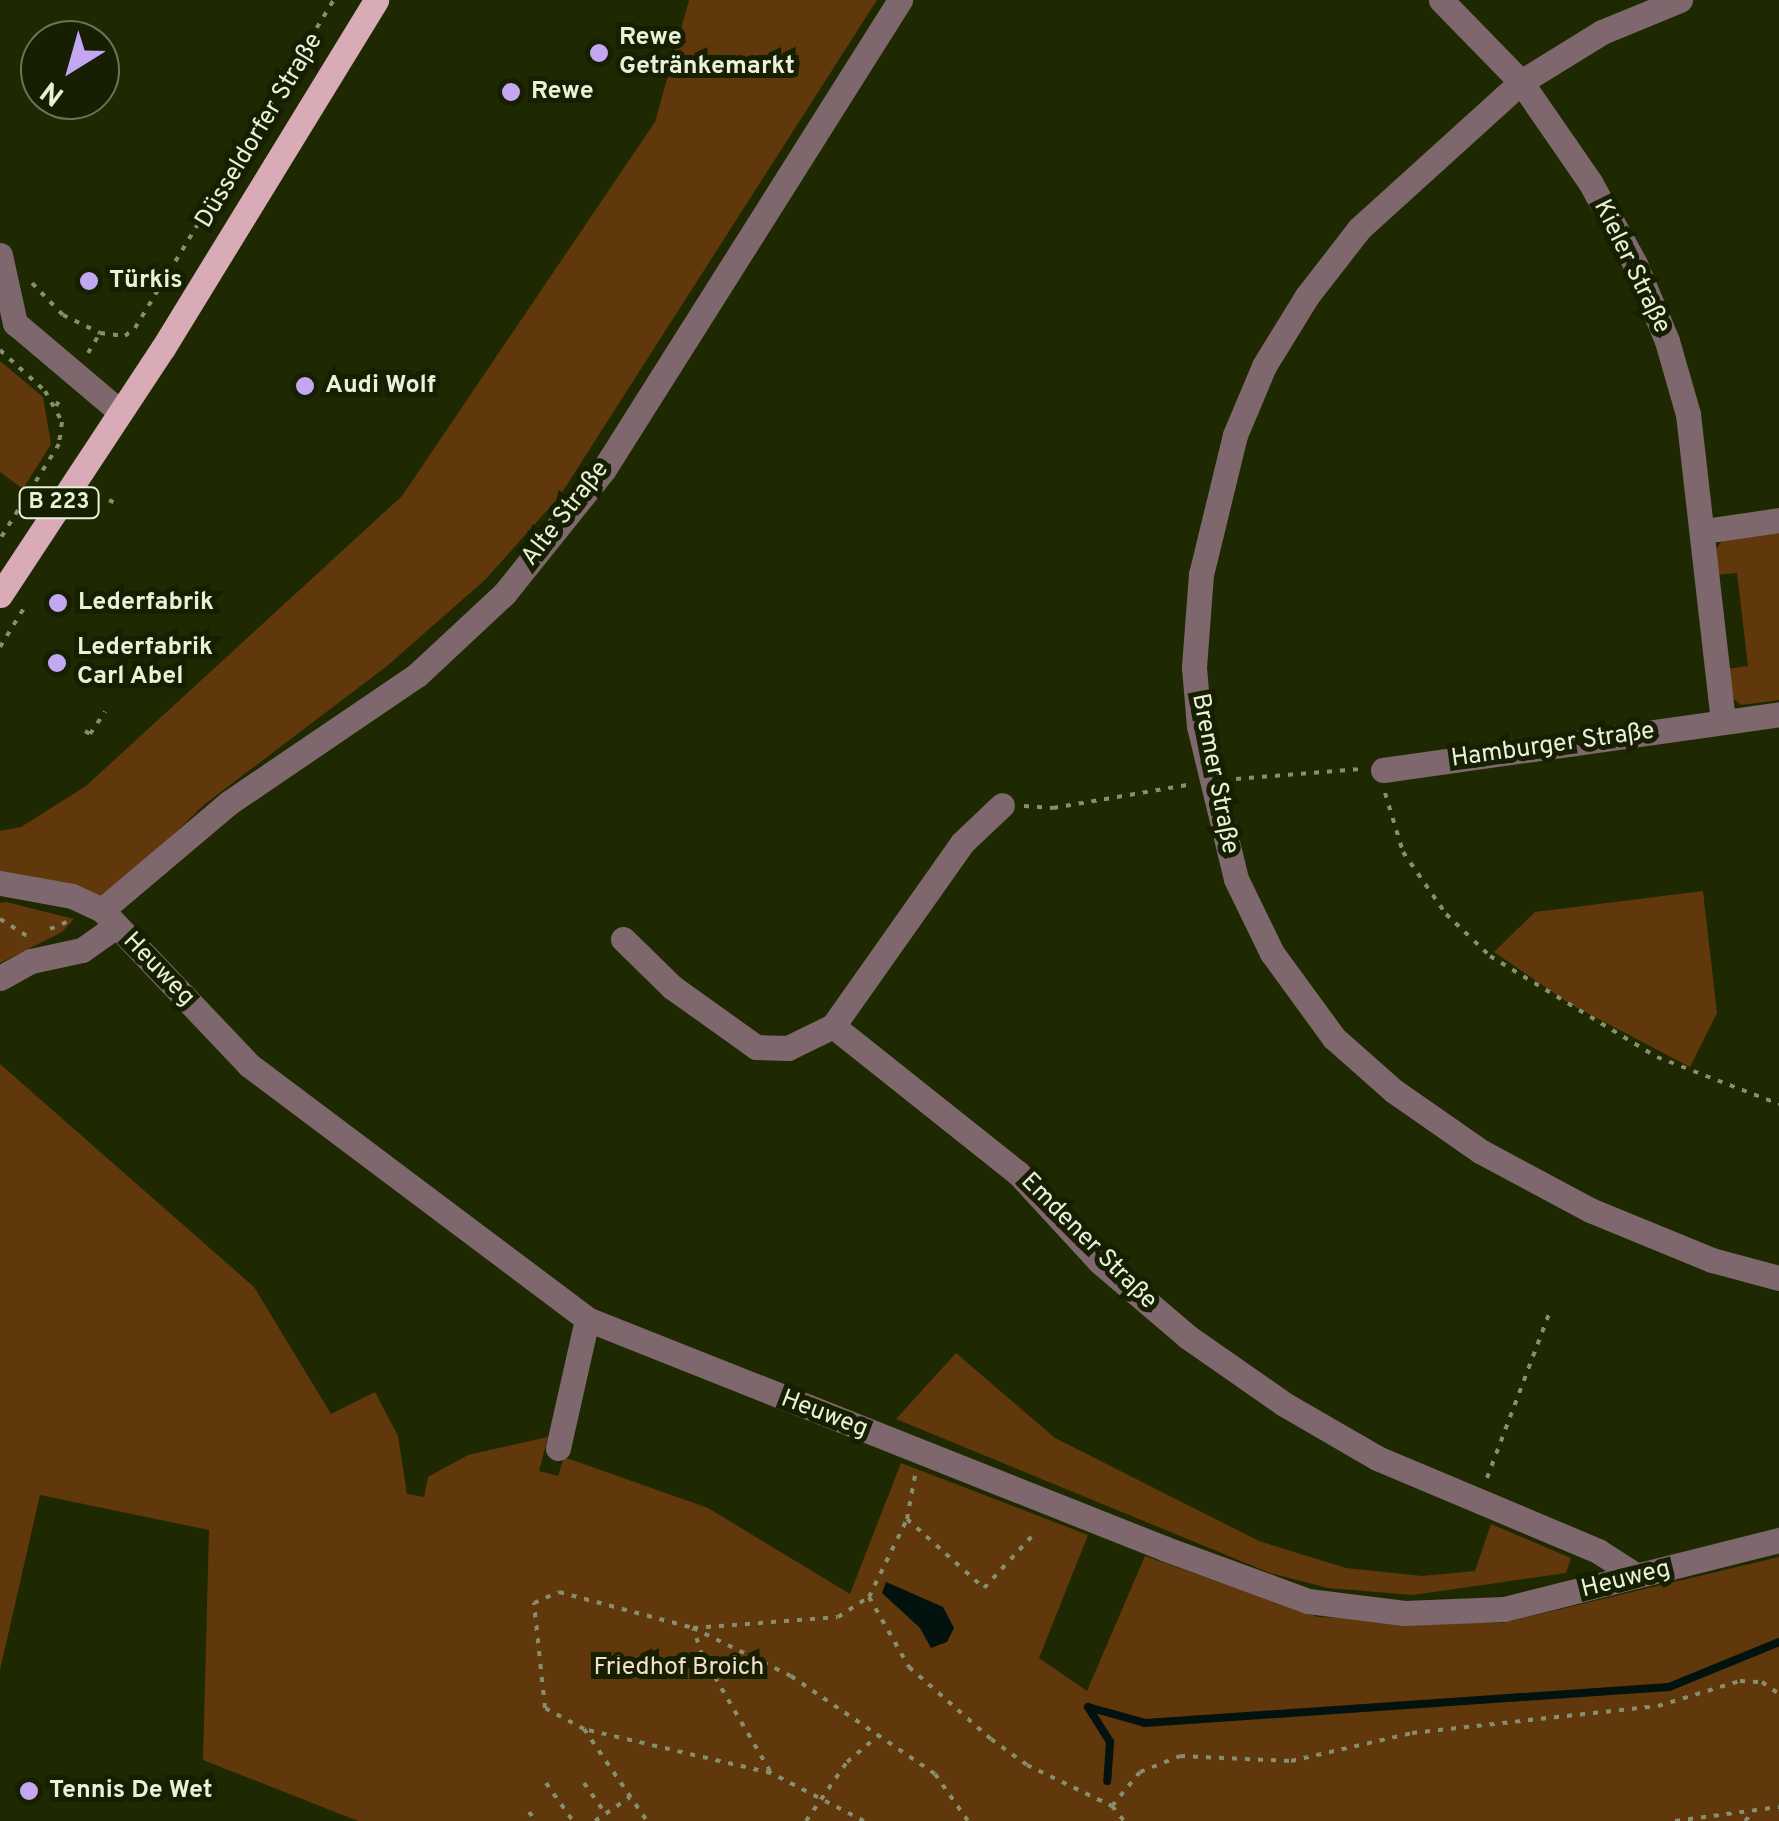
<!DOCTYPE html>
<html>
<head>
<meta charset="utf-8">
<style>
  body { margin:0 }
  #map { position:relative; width:1779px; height:1821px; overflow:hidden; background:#1f2901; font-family:Overpass,sans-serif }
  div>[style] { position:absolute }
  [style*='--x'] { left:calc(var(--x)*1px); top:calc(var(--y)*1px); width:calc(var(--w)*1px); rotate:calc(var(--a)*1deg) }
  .green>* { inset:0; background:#61380b }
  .water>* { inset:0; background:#01120f }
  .stream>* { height:8px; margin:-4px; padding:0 4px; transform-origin:4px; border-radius:4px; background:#01120f }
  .path>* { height:4px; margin-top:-2px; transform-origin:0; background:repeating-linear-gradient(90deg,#868f6f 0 5px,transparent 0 13px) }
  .minor>* { height:25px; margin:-12.5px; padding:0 12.5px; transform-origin:12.5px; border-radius:12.5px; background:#7e686d }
  .major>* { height:25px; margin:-12.5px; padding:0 12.5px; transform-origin:12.5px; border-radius:12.5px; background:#d8abb6 }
  .dots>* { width:28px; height:28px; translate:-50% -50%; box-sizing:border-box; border:5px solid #171f02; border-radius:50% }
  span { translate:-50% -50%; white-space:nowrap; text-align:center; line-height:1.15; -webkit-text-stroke:10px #171f02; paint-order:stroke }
  .shield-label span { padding:2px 8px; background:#171f02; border:2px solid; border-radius:8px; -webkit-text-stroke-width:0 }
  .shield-label { font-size:22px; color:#e9f1da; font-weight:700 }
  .poi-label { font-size:25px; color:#e9f1da; font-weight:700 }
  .left { translate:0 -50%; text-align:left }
  .street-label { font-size:25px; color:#e9f1da }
  .park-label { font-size:25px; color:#f4dfcd }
  .north { position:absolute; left:20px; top:20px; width:100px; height:100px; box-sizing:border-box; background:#171f02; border:2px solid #6b7358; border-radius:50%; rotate:217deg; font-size:28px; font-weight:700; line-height:40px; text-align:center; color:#e9f1da }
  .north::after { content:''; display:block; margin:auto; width:35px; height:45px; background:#c4a7f1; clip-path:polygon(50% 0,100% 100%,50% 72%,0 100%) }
</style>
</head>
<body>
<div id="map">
  <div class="green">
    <i style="clip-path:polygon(689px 0,877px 0,559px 497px,486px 579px,387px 666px,205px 804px,102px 903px,0 877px,0 831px,21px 827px,86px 786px,402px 496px,655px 122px)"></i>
    <i style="clip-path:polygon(0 361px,43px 397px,51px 444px,23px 489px,0 472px)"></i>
    <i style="clip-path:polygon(1779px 533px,1779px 700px,1741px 705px,1727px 693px,1727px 669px,1748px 666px,1737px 573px,1716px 575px,1715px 550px,1725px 537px)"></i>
    <i style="clip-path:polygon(1703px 891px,1717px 1013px,1690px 1067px,1570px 1004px,1494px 952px,1535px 912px)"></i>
    <i style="clip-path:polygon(6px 902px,74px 919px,62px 932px,0 963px,0 903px)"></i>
    <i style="clip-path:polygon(0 1064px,254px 1287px,331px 1414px,375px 1392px,398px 1436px,407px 1494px,424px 1497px,428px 1477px,468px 1455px,548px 1437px,539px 1471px,558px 1476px,564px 1457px,708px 1508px,850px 1594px,901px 1463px,1088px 1535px,1039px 1658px,1087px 1691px,1145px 1556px,1318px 1617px,1502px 1623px,1779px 1557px,1779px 1821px,358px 1821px,203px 1760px,209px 1530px,40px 1495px,0 1670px)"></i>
    <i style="clip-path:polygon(956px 1353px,1055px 1438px,1259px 1541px,1346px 1568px,1422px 1576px,1475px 1571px,1491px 1524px,1571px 1558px,1566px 1573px,1413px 1595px,1328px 1588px,1270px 1573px,896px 1419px)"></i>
  </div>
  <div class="water">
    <i style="clip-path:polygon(886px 1582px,943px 1607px,954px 1628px,947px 1642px,931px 1648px,920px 1628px,882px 1593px)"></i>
  </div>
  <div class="stream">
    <i style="--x:1088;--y:1707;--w:59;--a:15.7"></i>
    <i style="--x:1145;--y:1723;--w:525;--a:-3.93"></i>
    <i style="--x:1669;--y:1687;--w:119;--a:-22.2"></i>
    <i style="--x:1088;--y:1707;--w:41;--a:57.8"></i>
    <i style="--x:1110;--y:1742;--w:39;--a:94"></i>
  </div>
  <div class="path">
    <i style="--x:32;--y:283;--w:45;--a:45.9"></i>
    <i style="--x:63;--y:315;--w:41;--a:25.9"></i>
    <i style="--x:0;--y:350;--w:61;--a:42.3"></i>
    <i style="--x:45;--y:391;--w:35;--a:61"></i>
    <i style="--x:62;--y:422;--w:22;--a:98"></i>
    <i style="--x:59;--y:444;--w:112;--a:121.8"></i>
    <i style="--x:88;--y:353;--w:23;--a:-59"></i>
    <i style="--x:100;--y:333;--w:25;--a:7"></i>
    <i style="--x:125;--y:336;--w:13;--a:-39"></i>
    <i style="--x:135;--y:328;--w:384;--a:-58.8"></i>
    <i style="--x:56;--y:406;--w:12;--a:-59"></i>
    <i style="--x:109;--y:500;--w:9;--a:27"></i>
    <i style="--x:87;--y:603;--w:9;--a:27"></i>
    <i style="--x:0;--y:647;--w:46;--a:-58.4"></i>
    <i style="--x:85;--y:731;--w:6;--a:31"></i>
    <i style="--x:90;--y:734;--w:27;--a:-56"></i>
    <i style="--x:1236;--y:779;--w:125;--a:-4.6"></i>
    <i style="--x:1385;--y:793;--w:62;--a:73"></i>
    <i style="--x:1403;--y:852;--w:75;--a:55.3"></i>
    <i style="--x:1446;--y:914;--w:61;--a:43.7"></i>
    <i style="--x:1490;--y:956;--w:195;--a:31.2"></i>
    <i style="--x:1657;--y:1057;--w:131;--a:21.1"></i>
    <i style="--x:1024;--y:806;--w:29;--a:4"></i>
    <i style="--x:1053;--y:808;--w:136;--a:-9.7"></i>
    <i style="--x:0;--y:919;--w:32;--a:32"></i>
    <i style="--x:50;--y:929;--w:21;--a:-23"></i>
    <i style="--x:1487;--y:1478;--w:175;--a:-69.3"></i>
    <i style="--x:907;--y:1519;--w:103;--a:41.9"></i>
    <i style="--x:984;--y:1588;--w:75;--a:-47.2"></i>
    <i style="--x:869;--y:1597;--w:81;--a:60.3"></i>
    <i style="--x:909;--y:1667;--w:109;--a:41.3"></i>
    <i style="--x:991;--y:1739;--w:44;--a:35.8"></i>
    <i style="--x:1027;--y:1765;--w:94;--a:25.8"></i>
    <i style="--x:1112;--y:1806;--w:19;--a:51"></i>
    <i style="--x:584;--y:1729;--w:112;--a:55.6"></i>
    <i style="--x:770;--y:1771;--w:134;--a:-120.4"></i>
    <i style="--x:702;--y:1655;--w:28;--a:-108"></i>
    <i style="--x:693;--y:1628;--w:145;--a:-4.3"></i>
    <i style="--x:838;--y:1617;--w:37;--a:-33"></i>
    <i style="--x:869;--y:1597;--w:87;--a:-64"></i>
    <i style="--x:907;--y:1519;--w:44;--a:-79.5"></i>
    <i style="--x:546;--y:1783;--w:47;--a:54.6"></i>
    <i style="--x:584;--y:1783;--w:35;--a:55"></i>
    <i style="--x:1112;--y:1806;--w:44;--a:-50.5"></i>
    <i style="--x:1140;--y:1772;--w:43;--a:-21.8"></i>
    <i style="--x:1180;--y:1756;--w:111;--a:2.6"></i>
    <i style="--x:1291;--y:1761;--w:124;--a:-13"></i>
    <i style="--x:1412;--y:1733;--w:247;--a:-6.3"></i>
    <i style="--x:1658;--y:1706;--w:86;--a:-17"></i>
    <i style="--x:1740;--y:1681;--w:22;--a:3"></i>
    <i style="--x:1762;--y:1682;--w:21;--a:35"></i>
    <i style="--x:529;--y:1812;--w:11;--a:52"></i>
    <i style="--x:595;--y:1821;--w:42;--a:-34.4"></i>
    <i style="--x:806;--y:1821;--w:72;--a:-55.2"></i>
    <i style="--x:847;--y:1762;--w:43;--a:-40.3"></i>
    <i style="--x:864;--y:1821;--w:105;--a:-152.7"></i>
    <i style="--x:771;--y:1773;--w:192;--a:-166.8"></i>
    <i style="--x:584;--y:1729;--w:44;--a:-151.7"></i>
    <i style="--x:545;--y:1708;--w:106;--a:-96"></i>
    <i style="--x:534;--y:1603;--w:27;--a:-24"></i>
    <i style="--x:559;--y:1592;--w:139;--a:15"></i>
    <i style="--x:693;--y:1628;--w:109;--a:26.1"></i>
    <i style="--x:791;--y:1676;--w:174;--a:34.2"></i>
    <i style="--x:935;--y:1774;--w:57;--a:54.9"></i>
    <i style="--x:1675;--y:1821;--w:105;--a:-7.7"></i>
    <i style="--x:1745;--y:1821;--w:11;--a:-49"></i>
  </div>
  <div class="minor">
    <i style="--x:1441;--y:0;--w:115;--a:45.7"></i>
    <i style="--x:1521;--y:82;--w:121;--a:55.4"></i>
    <i style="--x:1590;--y:182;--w:94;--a:61.2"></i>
    <i style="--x:1635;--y:264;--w:83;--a:67.4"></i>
    <i style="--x:1667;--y:341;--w:76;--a:74"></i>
    <i style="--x:1688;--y:414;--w:309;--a:83.5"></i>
    <i style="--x:1680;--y:0;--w:84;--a:157.7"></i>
    <i style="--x:1602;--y:32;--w:95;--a:148.3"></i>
    <i style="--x:1521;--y:82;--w:219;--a:137.8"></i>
    <i style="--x:1359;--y:229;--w:85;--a:127.8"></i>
    <i style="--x:1307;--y:296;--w:82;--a:121.6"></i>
    <i style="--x:1264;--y:366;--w:75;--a:112.8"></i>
    <i style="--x:1235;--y:435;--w:143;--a:103.7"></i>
    <i style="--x:1201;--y:574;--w:93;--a:94.3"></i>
    <i style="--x:1194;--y:667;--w:59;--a:85.2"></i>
    <i style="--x:1199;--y:726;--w:157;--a:76.4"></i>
    <i style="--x:1236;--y:879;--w:82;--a:64.1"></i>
    <i style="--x:1272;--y:953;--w:105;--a:53.9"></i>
    <i style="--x:1334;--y:1038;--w:80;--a:41.5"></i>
    <i style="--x:1394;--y:1091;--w:105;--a:34.9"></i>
    <i style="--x:1480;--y:1151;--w:125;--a:28.2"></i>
    <i style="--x:1590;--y:1210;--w:132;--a:22.3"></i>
    <i style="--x:1712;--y:1260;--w:69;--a:15"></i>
    <i style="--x:0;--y:255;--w:70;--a:77.6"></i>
    <i style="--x:15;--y:323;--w:136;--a:40.2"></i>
    <i style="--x:1704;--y:531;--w:76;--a:-8.3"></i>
    <i style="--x:1383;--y:770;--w:400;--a:-8"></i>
    <i style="--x:0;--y:883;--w:73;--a:10.2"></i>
    <i style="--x:72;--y:896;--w:33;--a:25"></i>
    <i style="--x:102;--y:910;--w:214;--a:46.5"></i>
    <i style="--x:249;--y:1065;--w:423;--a:36.9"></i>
    <i style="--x:587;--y:1319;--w:623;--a:21.66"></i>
    <i style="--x:1166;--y:1549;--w:151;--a:20.1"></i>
    <i style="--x:1308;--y:1601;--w:97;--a:7.1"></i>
    <i style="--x:1404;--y:1613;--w:100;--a:-2.3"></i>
    <i style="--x:1504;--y:1609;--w:284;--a:-14.1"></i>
    <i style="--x:102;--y:910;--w:167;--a:-40.2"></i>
    <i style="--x:230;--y:802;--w:226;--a:-34.2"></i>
    <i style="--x:417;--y:675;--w:119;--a:-43"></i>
    <i style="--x:504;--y:594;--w:160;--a:-51.3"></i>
    <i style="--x:604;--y:469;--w:555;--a:-57.74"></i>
    <i style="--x:623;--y:939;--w:69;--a:44.4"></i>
    <i style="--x:672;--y:987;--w:103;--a:35.5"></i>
    <i style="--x:756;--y:1047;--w:32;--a:2"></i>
    <i style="--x:788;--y:1048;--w:50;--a:-26.1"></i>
    <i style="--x:833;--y:1026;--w:224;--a:-54.8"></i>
    <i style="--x:962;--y:843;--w:55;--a:-43.5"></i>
    <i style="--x:0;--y:978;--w:35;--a:-29"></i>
    <i style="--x:31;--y:961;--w:52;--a:-12.2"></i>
    <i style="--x:82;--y:950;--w:42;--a:-35.2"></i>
    <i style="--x:833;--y:1026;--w:236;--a:38.5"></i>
    <i style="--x:1018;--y:1173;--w:121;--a:47.3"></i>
    <i style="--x:1100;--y:1262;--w:116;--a:40.4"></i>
    <i style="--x:1188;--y:1337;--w:117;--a:34.9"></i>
    <i style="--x:1284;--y:1404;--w:108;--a:30.1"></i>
    <i style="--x:1377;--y:1458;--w:240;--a:22.8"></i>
    <i style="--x:1598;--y:1551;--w:46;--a:32.7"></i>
    <i style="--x:558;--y:1448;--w:132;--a:-77.3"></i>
  </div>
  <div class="major">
    <i style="--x:0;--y:595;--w:296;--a:-56.6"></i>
    <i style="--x:163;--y:348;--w:408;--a:-58.5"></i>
  </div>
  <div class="dots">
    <i style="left:599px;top:53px;background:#c4a7f1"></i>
    <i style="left:511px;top:92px;background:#c4a7f1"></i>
    <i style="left:89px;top:281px;background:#c4a7f1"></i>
    <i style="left:305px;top:386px;background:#c4a7f1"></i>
    <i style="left:58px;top:603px;background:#c4a7f1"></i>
    <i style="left:57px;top:663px;background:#c4a7f1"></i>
    <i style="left:29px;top:1791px;background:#c4a7f1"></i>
  </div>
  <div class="shield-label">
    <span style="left:59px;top:503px">B 223</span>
  </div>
  <div class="poi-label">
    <span class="left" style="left:619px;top:53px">Rewe<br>Getränkemarkt</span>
    <span class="left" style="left:531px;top:92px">Rewe</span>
    <span class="left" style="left:109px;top:281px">Türkis</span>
    <span class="left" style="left:325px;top:386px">Audi Wolf</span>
    <span class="left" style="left:78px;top:603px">Lederfabrik</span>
    <span class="left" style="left:77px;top:663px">Lederfabrik<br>Carl Abel</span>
    <span class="left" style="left:49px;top:1791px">Tennis De Wet</span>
  </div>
  <div class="street-label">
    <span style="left:260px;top:131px;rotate:-59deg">Düsseldorfer Straße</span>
    <span style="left:1631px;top:267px;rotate:64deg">Kieler Straße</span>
    <span style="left:566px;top:514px;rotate:-52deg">Alte Straße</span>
    <span style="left:1553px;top:746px;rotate:-8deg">Hamburger Straße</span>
    <span style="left:1214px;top:774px;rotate:79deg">Bremer Straße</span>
    <span style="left:158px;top:970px;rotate:46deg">Heuweg</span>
    <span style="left:1088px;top:1242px;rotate:45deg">Emdener Straße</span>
    <span style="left:824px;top:1415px;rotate:21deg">Heuweg</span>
    <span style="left:1626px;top:1580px;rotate:-14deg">Heuweg</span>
  </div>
  <div class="park-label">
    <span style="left:679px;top:1668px">Friedhof Broich</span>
  </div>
  <div class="north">N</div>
</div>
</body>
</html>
